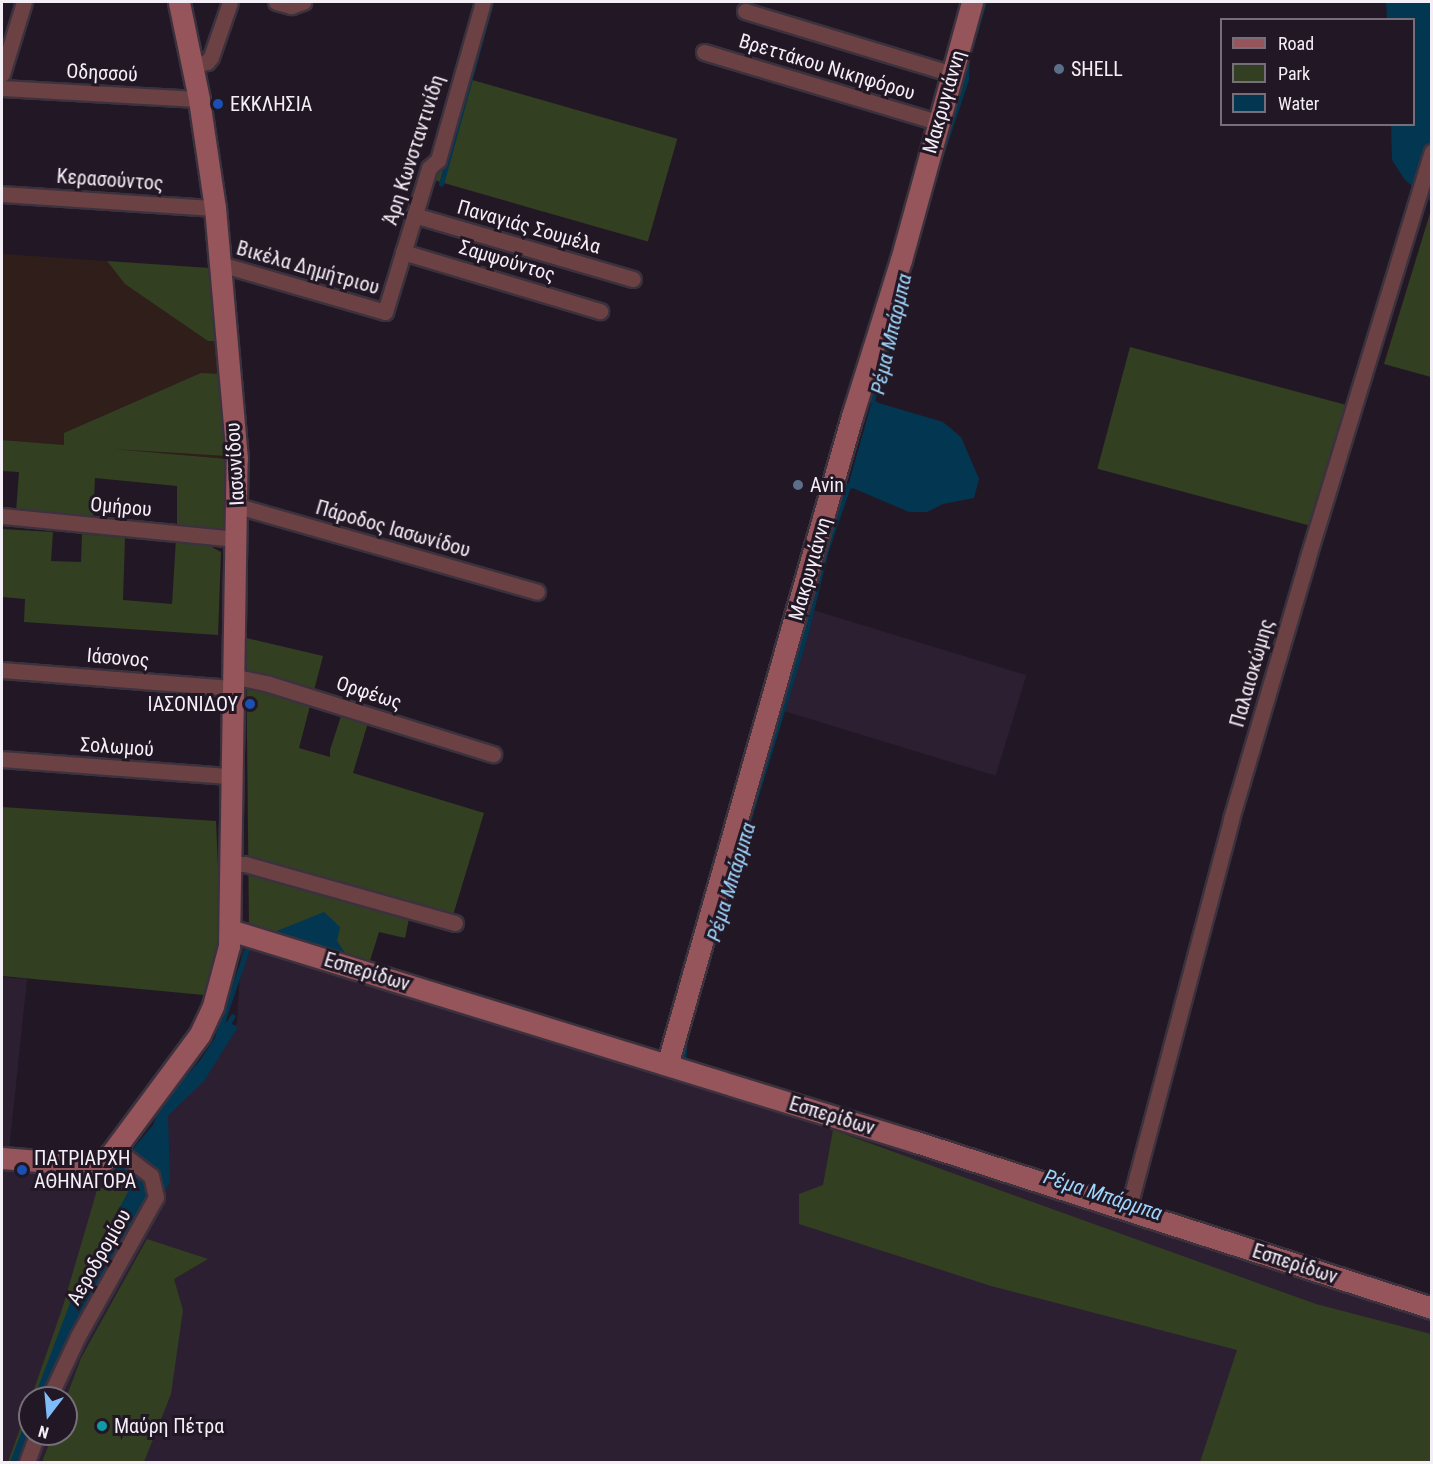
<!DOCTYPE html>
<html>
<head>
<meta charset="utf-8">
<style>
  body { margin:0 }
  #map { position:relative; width:1433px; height:1464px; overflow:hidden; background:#221825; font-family:"Roboto Condensed",sans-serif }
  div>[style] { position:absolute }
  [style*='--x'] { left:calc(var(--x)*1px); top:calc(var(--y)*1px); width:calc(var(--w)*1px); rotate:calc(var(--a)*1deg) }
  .commercial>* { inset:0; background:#301e1a }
  .built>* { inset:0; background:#2d1f32; transform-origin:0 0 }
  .green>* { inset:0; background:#323f21; transform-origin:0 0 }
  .water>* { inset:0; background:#023651 }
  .stream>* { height:4.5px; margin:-2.25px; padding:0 2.25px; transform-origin:2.25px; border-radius:2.25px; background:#023651 }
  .roads { filter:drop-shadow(2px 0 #3b323e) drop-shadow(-2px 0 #3b323e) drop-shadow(0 2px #3b323e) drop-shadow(0 -2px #3b323e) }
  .street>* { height:15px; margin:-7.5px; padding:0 7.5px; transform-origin:7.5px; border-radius:7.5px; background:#6b4144 }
  .secondary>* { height:21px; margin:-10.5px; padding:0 10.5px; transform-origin:10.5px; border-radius:10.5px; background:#96545b }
  .dots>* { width:16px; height:16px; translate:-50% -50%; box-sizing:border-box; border:3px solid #221825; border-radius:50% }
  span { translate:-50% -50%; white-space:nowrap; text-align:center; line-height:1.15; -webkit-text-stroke:6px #221825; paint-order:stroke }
  .street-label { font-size:20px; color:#f4eef7 }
  .poi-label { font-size:20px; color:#f4eef7 }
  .left { translate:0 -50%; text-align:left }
  .right { translate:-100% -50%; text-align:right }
  .water-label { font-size:21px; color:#9dd5fd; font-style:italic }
  .frame { position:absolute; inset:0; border:3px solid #f4eef7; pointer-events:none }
  .legend { position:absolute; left:1220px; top:18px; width:195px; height:108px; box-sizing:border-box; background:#221825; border:2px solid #766e79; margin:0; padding:8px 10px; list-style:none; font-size:18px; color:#f4eef7 }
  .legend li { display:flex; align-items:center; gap:12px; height:30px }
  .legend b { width:30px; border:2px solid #766e79 }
  .north { position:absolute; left:18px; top:1386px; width:60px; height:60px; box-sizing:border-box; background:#221825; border:2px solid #766e79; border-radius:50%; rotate:196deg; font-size:16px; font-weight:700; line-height:24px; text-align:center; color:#f4eef7 }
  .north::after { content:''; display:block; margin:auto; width:21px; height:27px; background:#7fbdfa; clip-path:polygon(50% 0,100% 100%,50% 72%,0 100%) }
</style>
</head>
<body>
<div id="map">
  <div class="commercial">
    <i style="clip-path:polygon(2px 254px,209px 268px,228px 459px,2px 440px)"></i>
  </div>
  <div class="built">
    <i style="left:813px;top:610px;width:223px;height:105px;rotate:17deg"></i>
    <i style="clip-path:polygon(evenodd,242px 939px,833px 1130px,1431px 1319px,1431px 1462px,2px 1462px,2px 1168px,115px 1177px,237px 1023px,242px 939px,30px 1398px,66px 1398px,66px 1434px,30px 1434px,30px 1398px)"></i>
    <i style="clip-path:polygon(2px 977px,27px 979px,9px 1150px,2px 1149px)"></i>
  </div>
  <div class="green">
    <i style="left:462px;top:77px;width:224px;height:107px;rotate:16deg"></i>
    <i style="clip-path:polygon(1431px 210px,1431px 377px,1384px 364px)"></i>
    <i style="clip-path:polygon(107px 261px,209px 268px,217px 341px,208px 341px,125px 284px)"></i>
    <i style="left:1130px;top:347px;width:228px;height:126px;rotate:15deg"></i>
    <i style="clip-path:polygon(201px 373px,220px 374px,227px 456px,113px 449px,228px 459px,225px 534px,177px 528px,177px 486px,95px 478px,93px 520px,16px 512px,19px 472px,2px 471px,2px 440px,64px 445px,64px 433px)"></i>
    <i style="clip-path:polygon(2px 529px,53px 532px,51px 561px,81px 562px,82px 534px,125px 538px,123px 600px,172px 604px,176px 539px,196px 540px,208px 545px,221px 552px,218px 635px,24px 622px,25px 599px,2px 597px)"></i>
    <i style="clip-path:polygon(246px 638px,323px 656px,299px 748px,330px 757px,330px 750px,344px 707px,370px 716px,353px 773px,484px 813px,451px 922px,411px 909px,405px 938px,379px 932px,369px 964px,249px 928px)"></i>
    <i style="clip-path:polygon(2px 807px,216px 821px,221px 935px,204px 995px,2px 976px)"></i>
    <i style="clip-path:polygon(833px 1130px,1316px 1304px,1431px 1334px,1431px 1462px,1200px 1462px,1237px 1350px,991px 1286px,799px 1224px,799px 1194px,823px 1185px)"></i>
    <i style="clip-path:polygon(126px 1178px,137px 1182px,58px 1398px,31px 1398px,63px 1306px,97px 1190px)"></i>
    <i style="clip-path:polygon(147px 1239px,208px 1259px,174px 1279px,183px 1310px,171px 1394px,144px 1462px,42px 1462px,53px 1434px,66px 1434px,66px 1398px,81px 1358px)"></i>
    <i style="clip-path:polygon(30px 1401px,30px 1434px,45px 1434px,35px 1462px,8px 1462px)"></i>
  </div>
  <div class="water">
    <i style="clip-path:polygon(1386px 2px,1431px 2px,1431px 202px,1405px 180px,1392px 160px,1391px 125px,1414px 124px,1414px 20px,1387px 19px)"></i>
    <i style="clip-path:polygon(872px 401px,943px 422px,961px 437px,979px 479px,974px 498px,943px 504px,927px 512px,909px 512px,848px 486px)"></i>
    <i style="clip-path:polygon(324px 912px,340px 927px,337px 941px,345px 953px,336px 969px,262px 937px)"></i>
    <i style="clip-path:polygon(226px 1021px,238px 1027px,204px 1081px,168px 1116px,170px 1182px,61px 1379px,55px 1398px,34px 1398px,77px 1285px,133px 1183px,110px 1176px,153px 1125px,160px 1106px,201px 1059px)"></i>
    <i style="clip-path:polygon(30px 1410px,34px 1462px,10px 1462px)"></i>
  </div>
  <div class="stream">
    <i style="--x:933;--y:179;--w:105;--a:-71.7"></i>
    <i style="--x:966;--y:79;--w:20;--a:-87"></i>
    <i style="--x:967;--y:59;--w:59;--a:-73.4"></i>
    <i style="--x:441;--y:184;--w:189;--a:-74.6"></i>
    <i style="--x:876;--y:405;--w:6;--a:-135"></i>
    <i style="--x:872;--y:401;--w:127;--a:-74.4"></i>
    <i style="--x:740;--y:848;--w:223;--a:-73"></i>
    <i style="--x:805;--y:635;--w:88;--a:-76.1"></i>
    <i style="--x:826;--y:550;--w:68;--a:-71"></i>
    <i style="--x:848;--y:486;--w:6;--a:-9"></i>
    <i style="--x:709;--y:955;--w:91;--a:-74"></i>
    <i style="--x:226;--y:1027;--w:12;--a:-59"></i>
    <i style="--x:217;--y:1037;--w:99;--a:-71.2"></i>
    <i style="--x:683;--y:1065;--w:27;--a:-86"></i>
  </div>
  <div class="roads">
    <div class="street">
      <i style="--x:276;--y:2;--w:16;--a:15"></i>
      <i style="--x:291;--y:6;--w:13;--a:-18"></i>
      <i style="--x:745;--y:11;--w:216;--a:16.9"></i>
      <i style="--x:704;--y:52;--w:244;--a:16.7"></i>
      <i style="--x:192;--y:66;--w:16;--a:-15"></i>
      <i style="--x:207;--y:62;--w:6;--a:-51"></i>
      <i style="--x:211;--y:57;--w:58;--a:-70.9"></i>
      <i style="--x:2;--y:74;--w:75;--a:-73"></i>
      <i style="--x:2;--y:88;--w:197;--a:3.2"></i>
      <i style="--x:2;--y:194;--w:213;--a:3.8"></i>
      <i style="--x:414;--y:215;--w:228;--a:16.3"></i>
      <i style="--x:403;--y:252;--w:206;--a:16.7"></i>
      <i style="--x:220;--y:264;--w:172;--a:16.2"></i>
      <i style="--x:385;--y:312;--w:151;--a:-73"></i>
      <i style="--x:429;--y:168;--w:12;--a:-42"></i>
      <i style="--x:438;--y:160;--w:164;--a:-74.1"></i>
      <i style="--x:238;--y:506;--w:311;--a:16"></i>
      <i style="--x:2;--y:516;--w:236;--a:5.6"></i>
      <i style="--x:2;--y:670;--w:230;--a:4.5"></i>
      <i style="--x:232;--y:676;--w:38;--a:12"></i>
      <i style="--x:269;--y:684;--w:235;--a:17.4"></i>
      <i style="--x:2;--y:759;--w:229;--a:4.3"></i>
      <i style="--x:229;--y:864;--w:16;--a:0"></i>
      <i style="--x:245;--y:864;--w:218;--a:15.7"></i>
      <i style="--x:1128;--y:1210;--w:404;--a:-75.2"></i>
      <i style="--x:1231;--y:819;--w:270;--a:-73.6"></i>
      <i style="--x:1307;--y:560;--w:427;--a:-73"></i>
      <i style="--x:49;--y:1398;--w:68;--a:-64.9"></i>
      <i style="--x:78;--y:1336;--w:159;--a:-60.7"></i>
      <i style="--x:156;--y:1197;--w:22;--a:-103"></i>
      <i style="--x:151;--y:1176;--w:44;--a:-142.4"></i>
      <i style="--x:27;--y:1462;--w:30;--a:-70"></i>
    </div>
    <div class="secondary">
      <i style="--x:230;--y:930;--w:718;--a:17.17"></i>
      <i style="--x:916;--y:1142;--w:542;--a:17.83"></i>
      <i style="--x:664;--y:1064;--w:4;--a:-27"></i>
      <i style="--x:668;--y:1062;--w:672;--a:-74.1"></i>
      <i style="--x:852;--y:416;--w:164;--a:-72.6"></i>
      <i style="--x:901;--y:260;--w:268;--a:-74.6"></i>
      <i style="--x:2;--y:1158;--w:85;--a:4.7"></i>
      <i style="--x:87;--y:1165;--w:18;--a:-16"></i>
      <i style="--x:104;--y:1160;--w:9;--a:-41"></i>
      <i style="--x:111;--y:1154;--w:149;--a:-53.4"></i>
      <i style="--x:200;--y:1034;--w:31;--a:-65"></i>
      <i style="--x:213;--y:1006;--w:62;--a:-75.1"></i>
      <i style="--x:229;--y:946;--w:487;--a:-89.1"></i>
      <i style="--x:237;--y:459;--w:252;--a:-95"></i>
      <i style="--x:215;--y:208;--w:110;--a:-98.4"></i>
      <i style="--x:199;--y:99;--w:99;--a:-101.7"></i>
    </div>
  </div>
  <div class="dots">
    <i style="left:1059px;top:69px;background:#5c6f8a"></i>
    <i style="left:218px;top:104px;background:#1a4fb4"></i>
    <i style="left:798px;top:485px;background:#5c6f8a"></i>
    <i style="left:250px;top:704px;background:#1a4fb4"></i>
    <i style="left:22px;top:1170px;background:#1a4fb4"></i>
    <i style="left:102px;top:1426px;background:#0f9aa8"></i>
  </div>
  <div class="street-label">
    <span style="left:827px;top:67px;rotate:17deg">Βρεττάκου Νικηφόρου</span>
    <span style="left:102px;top:73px;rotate:3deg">Οδησσού</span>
    <span style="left:944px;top:102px;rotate:-74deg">Μακρυγιάννη</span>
    <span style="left:414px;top:150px;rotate:-72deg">Άρη Κωνσταντινίδη</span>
    <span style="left:110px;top:180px;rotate:4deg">Κερασούντος</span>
    <span style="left:529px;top:227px;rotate:16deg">Παναγιάς Σουμέλα</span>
    <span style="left:507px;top:261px;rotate:17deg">Σαμψούντος</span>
    <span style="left:308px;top:268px;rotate:16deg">Βικέλα Δημήτριου</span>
    <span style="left:235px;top:464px;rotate:-93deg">Ιασωνίδου</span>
    <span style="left:121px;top:507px;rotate:5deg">Ομήρου</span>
    <span style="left:393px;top:529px;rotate:16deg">Πάροδος Ιασωνίδου</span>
    <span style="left:810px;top:569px;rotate:-74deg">Μακρυγιάννη</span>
    <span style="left:118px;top:658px;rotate:5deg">Ιάσονος</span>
    <span style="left:1252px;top:673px;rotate:-74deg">Παλαιοκώμης</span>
    <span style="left:369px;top:693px;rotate:18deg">Ορφέως</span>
    <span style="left:117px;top:747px;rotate:4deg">Σολωμού</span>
    <span style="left:367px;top:972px;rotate:17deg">Εσπερίδων</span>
    <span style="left:832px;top:1116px;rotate:17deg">Εσπερίδων</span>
    <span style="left:99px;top:1257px;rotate:-60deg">Αεροδρομίου</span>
    <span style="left:1295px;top:1264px;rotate:18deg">Εσπερίδων</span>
  </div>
  <div class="poi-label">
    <span class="left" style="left:1071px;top:69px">SHELL</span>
    <span class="left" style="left:230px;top:104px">ΕΚΚΛΗΣΙΑ</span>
    <span class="left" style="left:810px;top:485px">Avin</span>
    <span class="right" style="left:238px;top:704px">ΙΑΣΟΝΙΔΟΥ</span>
    <span class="left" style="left:34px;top:1170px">ΠΑΤΡΙΑΡΧΗ<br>ΑΘΗΝΑΓΟΡΑ</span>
    <span class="left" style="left:114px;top:1426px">Μαύρη Πέτρα</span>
  </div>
  <div class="water-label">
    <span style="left:891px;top:334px;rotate:-77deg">Ρέμα Μπάρμπα</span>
    <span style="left:731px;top:882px;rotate:-73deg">Ρέμα Μπάρμπα</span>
    <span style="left:1103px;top:1195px;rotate:18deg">Ρέμα Μπάρμπα</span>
  </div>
  <div class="frame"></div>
  <ul class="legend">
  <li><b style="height:8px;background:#96545b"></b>Road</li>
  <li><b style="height:16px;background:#323f21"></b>Park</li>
  <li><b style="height:16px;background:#023651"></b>Water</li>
  </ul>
  <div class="north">N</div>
</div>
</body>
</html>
